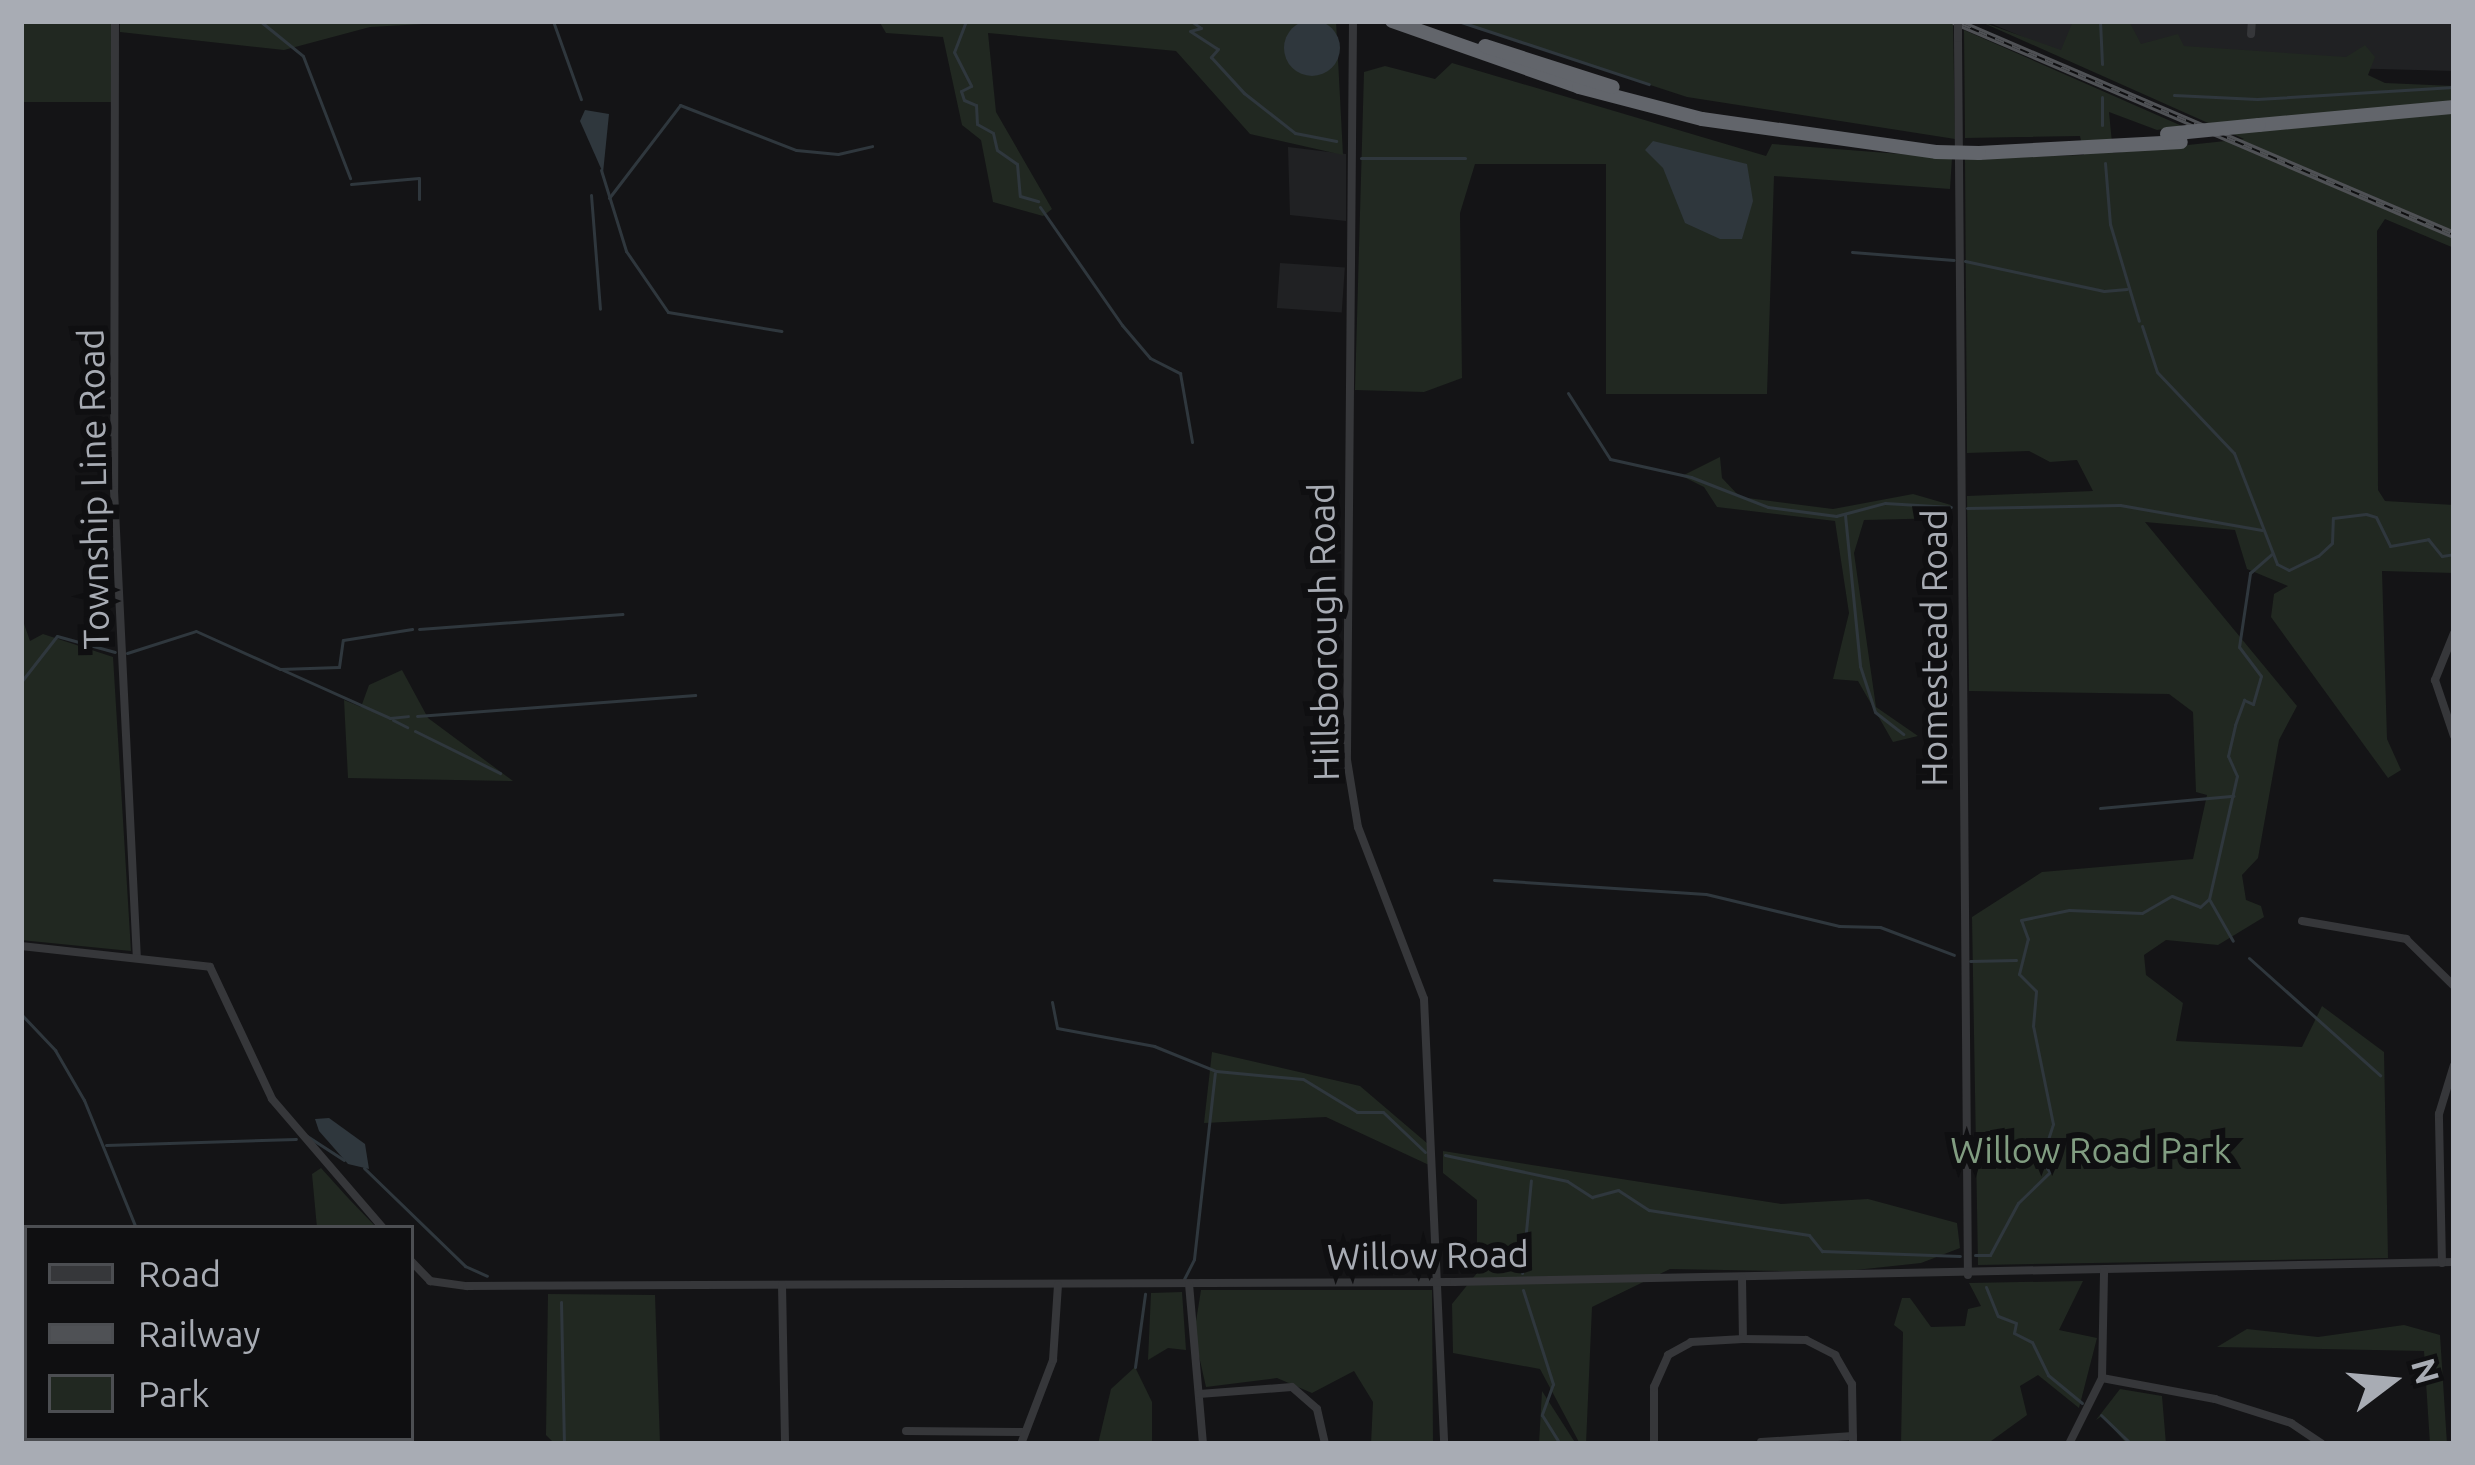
<!DOCTYPE html>
<html>
<head>
<meta charset="utf-8">
<style>
  body { margin:0 }
  #map { position:relative; width:2475px; height:1465px; overflow:hidden; background:#141416; font-family:Ubuntu,sans-serif }
  div>[style] { position:absolute }
  [style*='--x'] { left:calc(var(--x)*1px); top:calc(var(--y)*1px); width:calc(var(--w)*1px); rotate:calc(var(--a)*1deg) }
  .built>* { inset:0; background:#202123; transform-origin:0 0 }
  .green>* { inset:0; background:#212821; transform-origin:0 0 }
  .water>* { inset:0; background:#2f373d }
  .round { border-radius:50% }
  .stream>* { height:3px; margin:-1.5px; padding:0 1.5px; transform-origin:1.5px; border-radius:1.5px; background:#2f373d }
  .minor>* { height:8px; margin:-4px; padding:0 4px; transform-origin:4px; border-radius:4px; background:#36373a }
  .highway>* { height:14px; margin:-7px; padding:0 7px; transform-origin:7px; border-radius:7px; background:#62656b }
  .rail>* { height:8px; margin-top:-4px; transform-origin:0; background:repeating-linear-gradient(90deg,#0f0f11 0 9px,#4f5155 0 18px); box-sizing:border-box; border-block:3px solid #4f5155 }
  .minor-bridge>* { height:8px; margin:-4px; padding:0 4px; transform-origin:4px; border-radius:4px; background:#36373a }
  .highway-bridge>* { height:14px; margin:-7px; padding:0 7px; transform-origin:7px; border-radius:7px; background:#62656b }
  span { translate:-50% -50%; white-space:nowrap; text-align:center; line-height:1.15; -webkit-text-stroke:12px #0f0f11; paint-order:stroke }
  .street-label { font-size:36px; color:#a8acb4 }
  .park-label { font-size:36px; color:#819d81 }
  .frame { position:absolute; inset:0; border:24px solid #a8acb4; pointer-events:none }
  .legend { position:absolute; left:24px; top:1225px; width:390px; height:216px; box-sizing:border-box; background:#0f0f11; border:3px solid #4c4e52; margin:0; padding:15px 21px; list-style:none; font-size:36px; color:#a8acb4 }
  .legend li { display:flex; align-items:center; gap:24px; height:60px }
  .legend b { width:60px; border:3px solid #4c4e52 }
  .north { position:absolute; left:2331px; top:1321px; width:120px; height:120px; -webkit-text-stroke:9px #0f0f11; paint-order:stroke; rotate:74deg; font-size:33px; font-weight:700; line-height:48px; text-align:center; color:#a8acb4 }
  .north::after { content:''; display:block; margin:auto; width:42px; height:54px; background:#a8acb4; clip-path:polygon(50% 0,100% 100%,50% 72%,0 100%) }
</style>
</head>
<body>
<div id="map">
  <div class="built">
    <i style="clip-path:polygon(1985px 21px,2454px 21px,2454px 71px,2079px 61px)"></i>
    <i style="clip-path:polygon(1288px 147px,1346px 154px,1346px 221px,1290px 215px)"></i>
    <i style="left:1280px;top:263px;width:65px;height:45px;rotate:4deg"></i>
  </div>
  <div class="green">
    <i style="left:21px;top:21px;width:90px;height:81px"></i>
    <i style="clip-path:polygon(120px 21px,343px 23px,477px 21px,370px 27px,284px 50px,120px 32px)"></i>
    <i style="clip-path:polygon(879px 21px,1336px 21px,1343px 155px,1250px 134px,1176px 51px,988px 33px,996px 112px,1052px 209px,1043px 216px,993px 202px,981px 140px,962px 125px,943px 37px,886px 33px)"></i>
    <i style="clip-path:polygon(1454px 21px,1953px 21px,1955px 139px,1687px 97px)"></i>
    <i style="clip-path:polygon(1979px 21px,2061px 50px,2073px 21px,2129px 21px,2141px 44px,2178px 34px,2184px 46px,2346px 57px,2365px 45px,2375px 57px,2368px 75px,2385px 83px,2454px 86px,2454px 248px,2385px 219px,2377px 231px,2378px 490px,2385px 501px,2454px 505px,2454px 573px,2382px 571px,2387px 739px,2401px 770px,2388px 778px,2271px 617px,2274px 594px,2288px 586px,2247px 569px,2235px 530px,2145px 522px,2297px 706px,2279px 740px,2258px 858px,2242px 875px,2246px 900px,2261px 906px,2264px 917px,2218px 945px,2166px 940px,2144px 955px,2146px 975px,2183px 1003px,2176px 1041px,2302px 1047px,2322px 1006px,2384px 1052px,2388px 1258px,1978px 1265px,1972px 917px,2042px 872px,2193px 859px,2207px 795px,2196px 792px,2193px 712px,2169px 694px,1969px 691px,1967px 496px,2093px 491px,2077px 460px,2050px 462px,2029px 451px,1967px 453px,1965px 159px,2084px 155px,2080px 136px,1965px 138px,1964px 30px,2182px 126px,2157px 130px,2109px 112px,2113px 153px,2244px 139px)"></i>
    <i style="clip-path:polygon(1452px 63px,1766px 156px,1772px 144px,1952px 158px,1950px 189px,1774px 176px,1767px 394px,1606px 394px,1606px 164px,1475px 164px,1460px 213px,1462px 378px,1424px 392px,1355px 390px,1364px 72px,1385px 66px,1435px 79px)"></i>
    <i style="clip-path:polygon(1720px 457px,1722px 478px,1740px 497px,1833px 509px,1913px 494px,1951px 505px,1948px 518px,1864px 520px,1854px 553px,1876px 707px,1918px 736px,1893px 742px,1858px 681px,1833px 679px,1849px 613px,1835px 521px,1717px 507px,1704px 487px,1682px 476px)"></i>
    <i style="clip-path:polygon(21px 615px,30px 641px,43px 634px,113px 657px,131px 951px,21px 940px)"></i>
    <i style="clip-path:polygon(402px 670px,428px 718px,513px 781px,348px 778px,344px 700px,361px 707px,369px 685px)"></i>
    <i style="clip-path:polygon(1212px 1052px,1360px 1086px,1428px 1144px,1429px 1165px,1326px 1117px,1204px 1123px)"></i>
    <i style="clip-path:polygon(1443px 1151px,1781px 1204px,1868px 1199px,1957px 1223px,1960px 1248px,1921px 1263px,1837px 1272px,1670px 1269px,1592px 1307px,1586px 1444px,1580px 1444px,1540px 1369px,1453px 1353px,1452px 1304px,1477px 1273px,1477px 1200px,1443px 1173px)"></i>
    <i style="clip-path:polygon(321px 1168px,349px 1199px,377px 1228px,317px 1228px,312px 1174px)"></i>
    <i style="clip-path:polygon(2083px 1281px,2059px 1330px,2097px 1338px,2079px 1408px,2038px 1375px,2020px 1386px,2027px 1415px,1987px 1444px,1901px 1444px,1903px 1332px,1894px 1325px,1902px 1298px,1910px 1298px,1931px 1327px,1965px 1326px,1968px 1309px,1981px 1306px,1969px 1283px)"></i>
    <i style="clip-path:polygon(1201px 1290px,1432px 1290px,1433px 1444px,1371px 1444px,1373px 1402px,1354px 1371px,1312px 1393px,1277px 1378px,1206px 1387px,1194px 1334px)"></i>
    <i style="clip-path:polygon(1182px 1292px,1186px 1350px,1168px 1348px,1148px 1360px,1151px 1293px)"></i>
    <i style="clip-path:polygon(548px 1294px,655px 1295px,660px 1444px,555px 1444px,546px 1435px)"></i>
    <i style="clip-path:polygon(2404px 1325px,2440px 1335px,2447px 1444px,2430px 1444px,2424px 1351px,2217px 1347px,2247px 1329px,2318px 1337px)"></i>
    <i style="clip-path:polygon(1135px 1367px,1152px 1402px,1152px 1444px,1098px 1444px,1111px 1389px)"></i>
    <i style="clip-path:polygon(2120px 1389px,2162px 1396px,2166px 1444px,2127px 1444px,2102px 1416px,2096px 1420px)"></i>
    <i style="clip-path:polygon(1542px 1391px,1576px 1444px,1539px 1444px)"></i>
  </div>
  <div class="water">
    <i class="round" style="left:1284px;top:20px;width:56px;height:56px"></i>
    <i style="clip-path:polygon(585px 110px,609px 114px,603px 173px,580px 121px)"></i>
    <i style="clip-path:polygon(1653px 141px,1747px 164px,1753px 201px,1742px 239px,1720px 239px,1685px 223px,1663px 168px,1645px 150px)"></i>
    <i style="clip-path:polygon(329px 1118px,365px 1144px,369px 1169px,348px 1164px,319px 1131px,315px 1119px)"></i>
  </div>
  <div class="stream">
    <i style="--x:141;--y:21;--w:50;--a:0"></i>
    <i style="--x:260;--y:21;--w:55;--a:39.1"></i>
    <i style="--x:303;--y:56;--w:131;--a:68.9"></i>
    <i style="--x:331;--y:21;--w:20;--a:0"></i>
    <i style="--x:553;--y:21;--w:83;--a:70.3"></i>
    <i style="--x:966;--y:21;--w:33;--a:111"></i>
    <i style="--x:954;--y:52;--w:38;--a:63"></i>
    <i style="--x:971;--y:86;--w:11;--a:153"></i>
    <i style="--x:961;--y:91;--w:9;--a:72"></i>
    <i style="--x:964;--y:100;--w:13;--a:23"></i>
    <i style="--x:976;--y:105;--w:19;--a:87"></i>
    <i style="--x:977;--y:124;--w:18;--a:29"></i>
    <i style="--x:993;--y:133;--w:17;--a:77"></i>
    <i style="--x:997;--y:150;--w:24;--a:35"></i>
    <i style="--x:1017;--y:164;--w:32;--a:85"></i>
    <i style="--x:1020;--y:196;--w:19;--a:16"></i>
    <i style="--x:1191;--y:21;--w:12;--a:35"></i>
    <i style="--x:1201;--y:28;--w:11;--a:165"></i>
    <i style="--x:1190;--y:31;--w:33;--a:33"></i>
    <i style="--x:1218;--y:49;--w:11;--a:131"></i>
    <i style="--x:1211;--y:57;--w:49;--a:47.5"></i>
    <i style="--x:1244;--y:93;--w:65;--a:38.1"></i>
    <i style="--x:1295;--y:133;--w:42;--a:11"></i>
    <i style="--x:1458;--y:21;--w:201;--a:18.3"></i>
    <i style="--x:2100;--y:21;--w:43;--a:87.3"></i>
    <i style="--x:2174;--y:95;--w:83;--a:2.8"></i>
    <i style="--x:2257;--y:99;--w:197;--a:-3.5"></i>
    <i style="--x:2102;--y:125;--w:28;--a:-90"></i>
    <i style="--x:1361;--y:158;--w:104;--a:0"></i>
    <i style="--x:2105;--y:163;--w:61;--a:85.3"></i>
    <i style="--x:2110;--y:224;--w:101;--a:73.4"></i>
    <i style="--x:601;--y:170;--w:85;--a:72.8"></i>
    <i style="--x:626;--y:251;--w:74;--a:55.5"></i>
    <i style="--x:668;--y:312;--w:115;--a:9.5"></i>
    <i style="--x:351;--y:184;--w:68;--a:-5"></i>
    <i style="--x:419;--y:178;--w:21;--a:90"></i>
    <i style="--x:591;--y:195;--w:114;--a:85.5"></i>
    <i style="--x:609;--y:198;--w:117;--a:-52.6"></i>
    <i style="--x:680;--y:105;--w:124;--a:21.2"></i>
    <i style="--x:796;--y:150;--w:42;--a:5.4"></i>
    <i style="--x:838;--y:154;--w:35;--a:-13"></i>
    <i style="--x:1040;--y:207;--w:144;--a:55.2"></i>
    <i style="--x:1122;--y:325;--w:43;--a:49.7"></i>
    <i style="--x:1150;--y:358;--w:34;--a:27"></i>
    <i style="--x:1180;--y:373;--w:70;--a:80.1"></i>
    <i style="--x:1852;--y:252;--w:102;--a:4.5"></i>
    <i style="--x:1965;--y:261;--w:142;--a:12.2"></i>
    <i style="--x:2104;--y:291;--w:23;--a:-5"></i>
    <i style="--x:2142;--y:326;--w:48;--a:71.9"></i>
    <i style="--x:2157;--y:372;--w:112;--a:46.5"></i>
    <i style="--x:2234;--y:453;--w:119;--a:68.8"></i>
    <i style="--x:2277;--y:564;--w:13;--a:27"></i>
    <i style="--x:2289;--y:570;--w:32;--a:-26"></i>
    <i style="--x:2318;--y:556;--w:19;--a:-43"></i>
    <i style="--x:2332;--y:543;--w:25;--a:-88"></i>
    <i style="--x:2333;--y:518;--w:33;--a:-7"></i>
    <i style="--x:2366;--y:514;--w:10;--a:17"></i>
    <i style="--x:2376;--y:517;--w:32;--a:64"></i>
    <i style="--x:2390;--y:546;--w:39;--a:-10"></i>
    <i style="--x:2428;--y:539;--w:22;--a:51"></i>
    <i style="--x:2442;--y:556;--w:12;--a:-9"></i>
    <i style="--x:1568;--y:393;--w:78;--a:57.5"></i>
    <i style="--x:1610;--y:459;--w:83;--a:12.5"></i>
    <i style="--x:1691;--y:477;--w:83;--a:21.3"></i>
    <i style="--x:1768;--y:507;--w:69;--a:7.5"></i>
    <i style="--x:1836;--y:516;--w:51;--a:-14.9"></i>
    <i style="--x:1885;--y:503;--w:66;--a:3.5"></i>
    <i style="--x:1967;--y:508;--w:153;--a:-1.1"></i>
    <i style="--x:2120;--y:505;--w:144;--a:10"></i>
    <i style="--x:1845;--y:515;--w:152;--a:84.3"></i>
    <i style="--x:1860;--y:666;--w:48;--a:71.9"></i>
    <i style="--x:1875;--y:712;--w:36;--a:38"></i>
    <i style="--x:419;--y:629;--w:204;--a:-4.2"></i>
    <i style="--x:127;--y:653;--w:72;--a:-17.7"></i>
    <i style="--x:196;--y:631;--w:92;--a:24.3"></i>
    <i style="--x:280;--y:669;--w:59;--a:-1.9"></i>
    <i style="--x:339;--y:667;--w:27;--a:-82"></i>
    <i style="--x:343;--y:640;--w:70;--a:-9.1"></i>
    <i style="--x:283;--y:670;--w:117;--a:24.2"></i>
    <i style="--x:390;--y:718;--w:18;--a:-6"></i>
    <i style="--x:21;--y:682;--w:58;--a:-52"></i>
    <i style="--x:57;--y:636;--w:60;--a:15.4"></i>
    <i style="--x:417;--y:716;--w:279;--a:-4.3"></i>
    <i style="--x:393;--y:720;--w:16;--a:27"></i>
    <i style="--x:415;--y:731;--w:95;--a:26.3"></i>
    <i style="--x:2100;--y:808;--w:134;--a:-5.2"></i>
    <i style="--x:1494;--y:880;--w:212;--a:3.8"></i>
    <i style="--x:1706;--y:894;--w:137;--a:13.5"></i>
    <i style="--x:1839;--y:926;--w:41;--a:1.4"></i>
    <i style="--x:1880;--y:927;--w:79;--a:20.7"></i>
    <i style="--x:2209;--y:899;--w:48;--a:60.3"></i>
    <i style="--x:2249;--y:958;--w:176;--a:41.8"></i>
    <i style="--x:1970;--y:961;--w:46;--a:-1.2"></i>
    <i style="--x:1052;--y:1002;--w:26;--a:79"></i>
    <i style="--x:1057;--y:1028;--w:99;--a:10.5"></i>
    <i style="--x:1154;--y:1046;--w:67;--a:22"></i>
    <i style="--x:1216;--y:1071;--w:87;--a:5.3"></i>
    <i style="--x:1303;--y:1079;--w:63;--a:31.4"></i>
    <i style="--x:1357;--y:1112;--w:26;--a:0"></i>
    <i style="--x:1383;--y:1112;--w:58;--a:43.6"></i>
    <i style="--x:21;--y:1014;--w:50;--a:46.6"></i>
    <i style="--x:55;--y:1050;--w:58;--a:59.9"></i>
    <i style="--x:84;--y:1100;--w:138;--a:67.9"></i>
    <i style="--x:307;--y:1136;--w:44;--a:33"></i>
    <i style="--x:106;--y:1145;--w:190;--a:-1.8"></i>
    <i style="--x:1445;--y:1155;--w:125;--a:12"></i>
    <i style="--x:1567;--y:1181;--w:30;--a:33"></i>
    <i style="--x:1592;--y:1197;--w:27;--a:-15"></i>
    <i style="--x:1618;--y:1190;--w:37;--a:33"></i>
    <i style="--x:1649;--y:1210;--w:162;--a:8.9"></i>
    <i style="--x:1809;--y:1235;--w:21;--a:51"></i>
    <i style="--x:1822;--y:1251;--w:138;--a:2.1"></i>
    <i style="--x:364;--y:1168;--w:141;--a:44.1"></i>
    <i style="--x:465;--y:1266;--w:24;--a:24"></i>
    <i style="--x:1975;--y:1255;--w:15;--a:0"></i>
    <i style="--x:1990;--y:1255;--w:59;--a:-61.7"></i>
    <i style="--x:2018;--y:1203;--w:45;--a:-44.1"></i>
    <i style="--x:2050;--y:1172;--w:14;--a:-129"></i>
    <i style="--x:2041;--y:1161;--w:39;--a:-72"></i>
    <i style="--x:2053;--y:1124;--w:100;--a:-101.5"></i>
    <i style="--x:2033;--y:1026;--w:35;--a:-85"></i>
    <i style="--x:2036;--y:991;--w:24;--a:-135"></i>
    <i style="--x:2019;--y:974;--w:36;--a:-76"></i>
    <i style="--x:2028;--y:939;--w:20;--a:-110"></i>
    <i style="--x:2021;--y:920;--w:49;--a:-11.8"></i>
    <i style="--x:2069;--y:910;--w:73;--a:2.4"></i>
    <i style="--x:2142;--y:913;--w:34;--a:-30"></i>
    <i style="--x:2172;--y:896;--w:30;--a:21"></i>
    <i style="--x:2200;--y:907;--w:12;--a:-42"></i>
    <i style="--x:2209;--y:899;--w:126;--a:-77.2"></i>
    <i style="--x:2237;--y:776;--w:22;--a:-114"></i>
    <i style="--x:2228;--y:756;--w:32;--a:-77"></i>
    <i style="--x:2235;--y:725;--w:27;--a:-70"></i>
    <i style="--x:2244;--y:700;--w:10;--a:24"></i>
    <i style="--x:2253;--y:704;--w:29;--a:-74"></i>
    <i style="--x:2261;--y:676;--w:36;--a:-127"></i>
    <i style="--x:2239;--y:647;--w:75;--a:-81.5"></i>
    <i style="--x:2250;--y:573;--w:29;--a:-41"></i>
    <i style="--x:1522;--y:1273;--w:93;--a:-84.5"></i>
    <i style="--x:1184;--y:1279;--w:22;--a:-63"></i>
    <i style="--x:1194;--y:1259;--w:187;--a:-83.6"></i>
    <i style="--x:1986;--y:1287;--w:31;--a:68"></i>
    <i style="--x:1998;--y:1316;--w:19;--a:21"></i>
    <i style="--x:2016;--y:1323;--w:10;--a:101"></i>
    <i style="--x:2014;--y:1333;--w:20;--a:27"></i>
    <i style="--x:2032;--y:1342;--w:37;--a:64"></i>
    <i style="--x:2048;--y:1375;--w:44;--a:39.5"></i>
    <i style="--x:1523;--y:1290;--w:99;--a:72.3"></i>
    <i style="--x:1553;--y:1384;--w:33;--a:110"></i>
    <i style="--x:1542;--y:1415;--w:34;--a:58"></i>
    <i style="--x:561;--y:1302;--w:142;--a:88.8"></i>
    <i style="--x:1135;--y:1367;--w:74;--a:-82.2"></i>
    <i style="--x:2101;--y:1415;--w:42;--a:44"></i>
    <i style="--x:248;--y:1438;--w:7;--a:56"></i>
    <i style="--x:336;--y:1438;--w:6;--a:72"></i>
  </div>
  <div class="minor">
    <i style="--x:115;--y:21;--w:469;--a:90.1"></i>
    <i style="--x:114;--y:490;--w:466;--a:87.2"></i>
    <i style="--x:1353;--y:21;--w:739;--a:90.47"></i>
    <i style="--x:1347;--y:760;--w:68;--a:80.7"></i>
    <i style="--x:1358;--y:827;--w:184;--a:69"></i>
    <i style="--x:1424;--y:999;--w:445;--a:87.4"></i>
    <i style="--x:2251;--y:34;--w:13;--a:-86"></i>
    <i style="--x:1958;--y:38;--w:1237;--a:89.54"></i>
    <i style="--x:2454;--y:633;--w:51;--a:112"></i>
    <i style="--x:2435;--y:680;--w:59;--a:71.3"></i>
    <i style="--x:2302;--y:921;--w:106;--a:9.8"></i>
    <i style="--x:2406;--y:939;--w:67;--a:44.4"></i>
    <i style="--x:21;--y:946;--w:190;--a:6.3"></i>
    <i style="--x:210;--y:967;--w:146;--a:64.8"></i>
    <i style="--x:272;--y:1099;--w:170;--a:49.3"></i>
    <i style="--x:411;--y:1261;--w:28;--a:46"></i>
    <i style="--x:430;--y:1281;--w:37;--a:8"></i>
    <i style="--x:467;--y:1286;--w:987;--a:-0.23"></i>
    <i style="--x:1454;--y:1282;--w:1000;--a:-1.15"></i>
    <i style="--x:2442;--y:1263;--w:149;--a:-91.2"></i>
    <i style="--x:2439;--y:1114;--w:51;--a:-73"></i>
    <i style="--x:1742;--y:1278;--w:61;--a:89.1"></i>
    <i style="--x:1189;--y:1284;--w:161;--a:85"></i>
    <i style="--x:782;--y:1285;--w:159;--a:88.9"></i>
    <i style="--x:2102;--y:1378;--w:115;--a:10.5"></i>
    <i style="--x:2215;--y:1399;--w:80;--a:17.5"></i>
    <i style="--x:2291;--y:1423;--w:37;--a:34"></i>
    <i style="--x:1199;--y:1394;--w:93;--a:-4.3"></i>
    <i style="--x:1292;--y:1387;--w:33;--a:41"></i>
    <i style="--x:1317;--y:1409;--w:36;--a:77"></i>
    <i style="--x:906;--y:1431;--w:116;--a:0.5"></i>
    <i style="--x:1761;--y:1442;--w:92;--a:-3.7"></i>
    <i style="--x:1021;--y:1444;--w:90;--a:-69.1"></i>
    <i style="--x:1053;--y:1360;--w:75;--a:-86.2"></i>
    <i style="--x:1654;--y:1444;--w:57;--a:-90"></i>
    <i style="--x:1654;--y:1387;--w:35;--a:-66"></i>
    <i style="--x:1668;--y:1355;--w:26;--a:-29"></i>
    <i style="--x:1691;--y:1342;--w:52;--a:-3.3"></i>
    <i style="--x:1743;--y:1339;--w:63;--a:0.9"></i>
    <i style="--x:1806;--y:1340;--w:33;--a:27"></i>
    <i style="--x:1835;--y:1355;--w:34;--a:60"></i>
    <i style="--x:1852;--y:1384;--w:60;--a:89"></i>
    <i style="--x:2069;--y:1444;--w:74;--a:-63.4"></i>
    <i style="--x:2102;--y:1378;--w:107;--a:-88.9"></i>
  </div>
  <div class="highway">
    <i style="--x:1392;--y:21;--w:198;--a:19.4"></i>
    <i style="--x:1579;--y:87;--w:127;--a:14.6"></i>
    <i style="--x:1702;--y:119;--w:236;--a:8"></i>
    <i style="--x:1485;--y:46;--w:134;--a:17.8"></i>
    <i style="--x:2259;--y:125;--w:196;--a:-5.3"></i>
    <i style="--x:1979;--y:153;--w:202;--a:-3.1"></i>
  </div>
  <div class="rail">
    <i style="--x:1954;--y:21;--w:544;--a:23.17"></i>
  </div>
  <div class="minor-bridge">
    <i style="--x:1958;--y:38;--w:17;--a:-90"></i>
  </div>
  <div class="highway-bridge">
    <i style="--x:2167;--y:134;--w:92;--a:-5.6"></i>
    <i style="--x:1936;--y:152;--w:43;--a:1.3"></i>
  </div>
  <div class="street-label">
    <span style="left:93px;top:489px;rotate:-91deg">Township Line Road</span>
    <span style="left:1323px;top:632px;rotate:-91deg">Hillsborough Road</span>
    <span style="left:1934px;top:648px;rotate:-90deg">Homestead Road</span>
    <span style="left:1428px;top:1255px;rotate:-1deg">Willow Road</span>
  </div>
  <div class="park-label">
    <span style="left:2091px;top:1150px">Willow Road Park</span>
  </div>
  <div class="frame"></div>
  <ul class="legend">
  <li><b style="height:15px;background:#36373a"></b>Road</li>
  <li><b style="height:15px;background:#4f5155"></b>Railway</li>
  <li><b style="height:33px;background:#212821"></b>Park</li>
  </ul>
  <div class="north">N</div>
</div>
</body>
</html>
